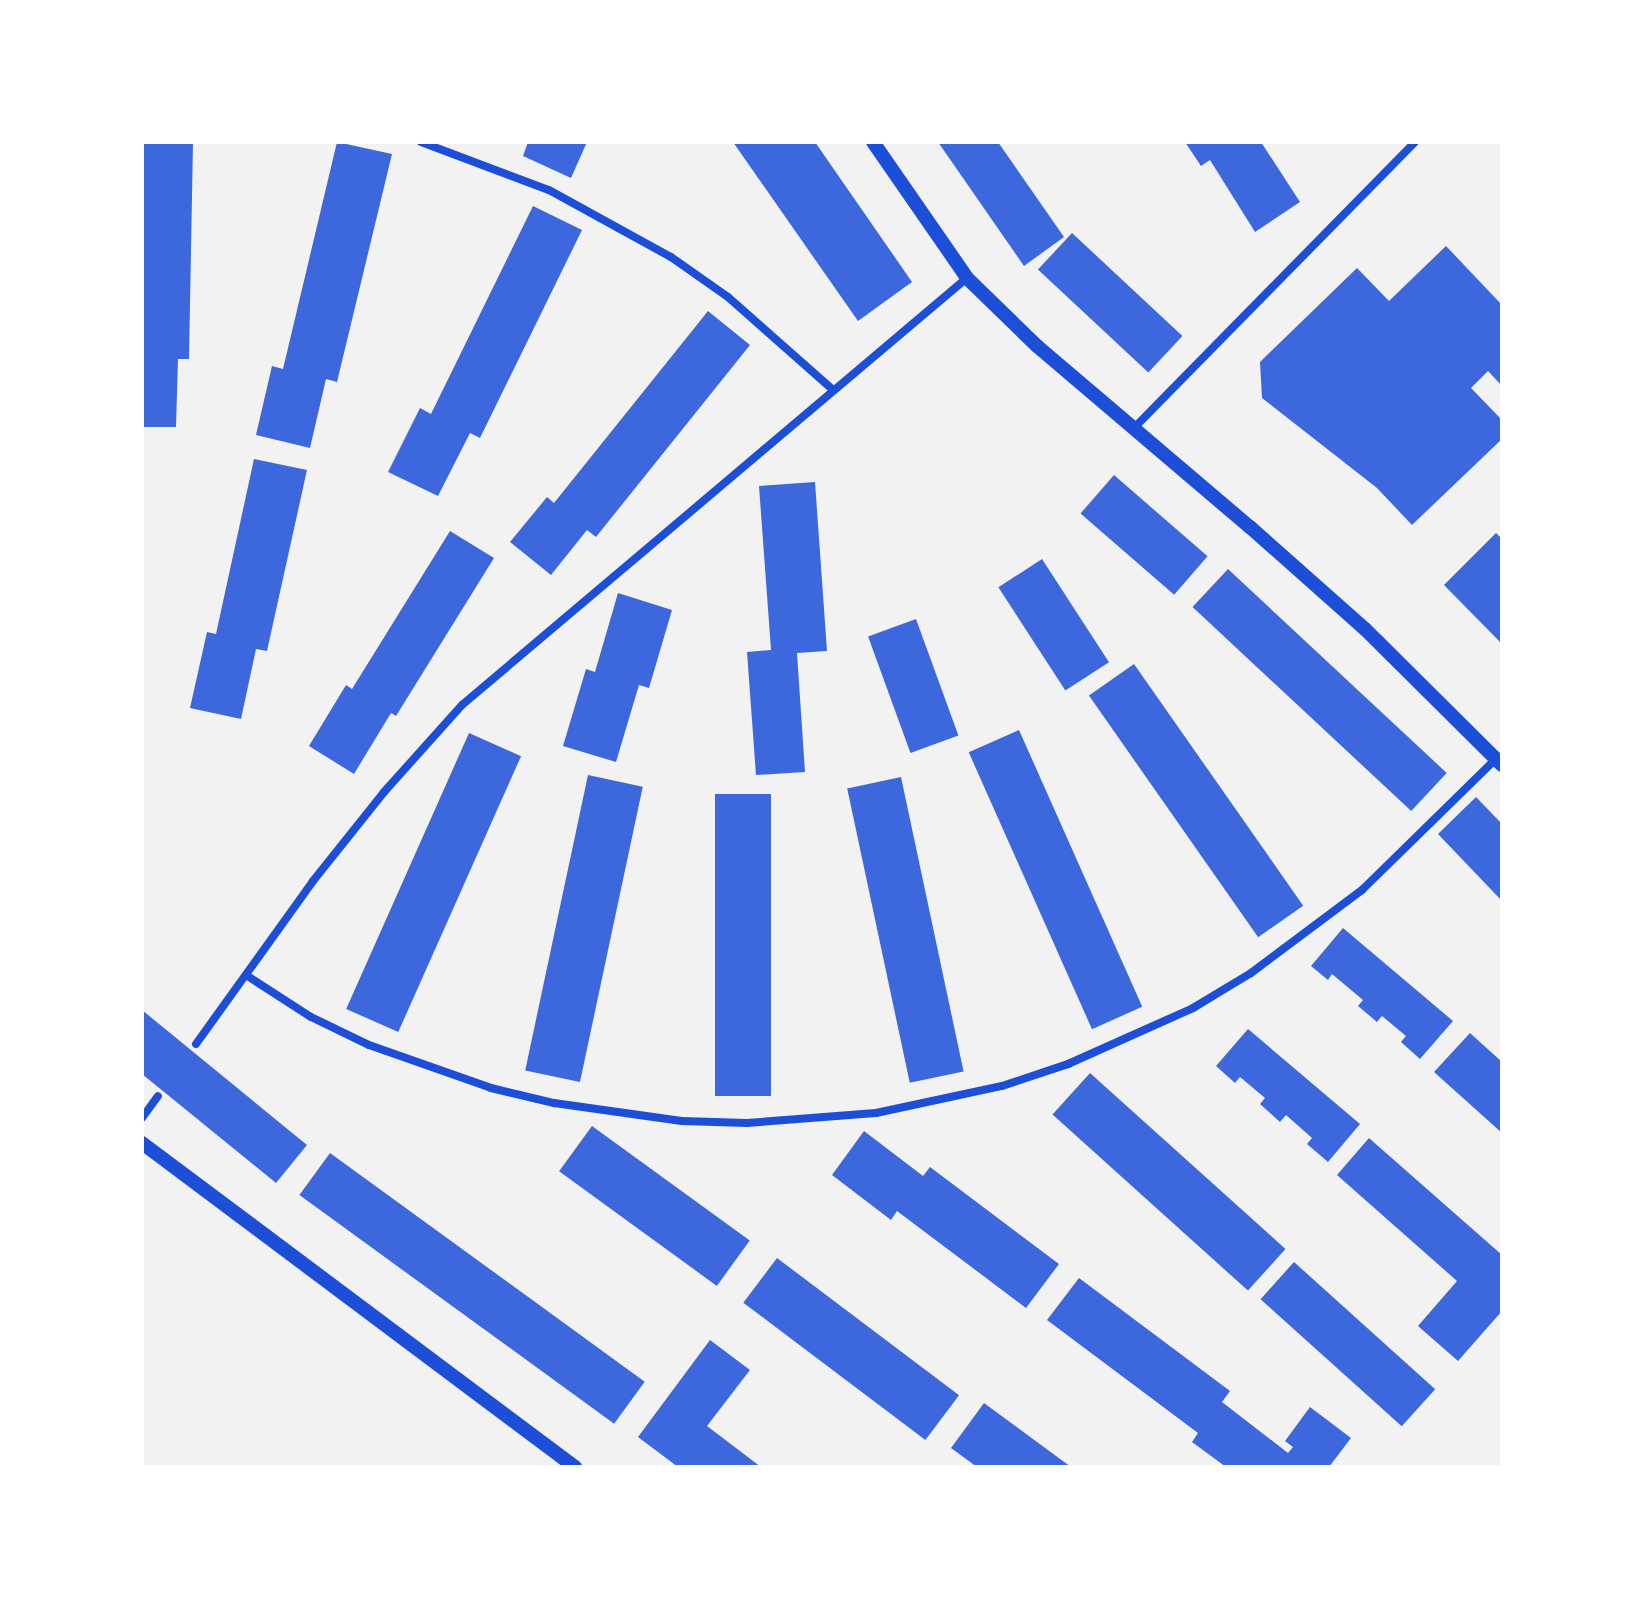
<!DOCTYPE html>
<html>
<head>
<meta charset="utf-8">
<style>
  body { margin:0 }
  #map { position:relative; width:1644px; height:1609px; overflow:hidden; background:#f2f2f2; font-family:Raleway,sans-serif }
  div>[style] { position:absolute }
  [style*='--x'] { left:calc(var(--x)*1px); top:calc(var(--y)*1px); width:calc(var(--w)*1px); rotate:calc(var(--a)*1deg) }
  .building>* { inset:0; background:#3d67dc; transform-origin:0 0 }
  .minor>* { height:8px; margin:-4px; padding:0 4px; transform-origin:4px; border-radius:4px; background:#1d4ed8 }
  .tertiary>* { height:14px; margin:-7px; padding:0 7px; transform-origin:7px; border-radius:7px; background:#1d4ed8 }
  span { translate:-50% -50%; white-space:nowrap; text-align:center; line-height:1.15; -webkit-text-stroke:8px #fff; paint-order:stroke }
  .frame { position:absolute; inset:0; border:144px solid #fff; pointer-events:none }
</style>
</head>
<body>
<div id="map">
  <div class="building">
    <i style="clip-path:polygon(142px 142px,193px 142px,189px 359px,178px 359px,176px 427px,142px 427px)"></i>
    <i style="clip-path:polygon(337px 142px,392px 154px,337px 382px,326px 379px,310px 448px,256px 435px,272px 366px,283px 369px)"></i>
    <i style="clip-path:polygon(528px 142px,587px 142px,571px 178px,523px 156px)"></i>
    <i style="clip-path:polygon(733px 142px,815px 142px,912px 282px,858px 321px)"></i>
    <i style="clip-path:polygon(938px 142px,998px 142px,1064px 237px,1024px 266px)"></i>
    <i style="clip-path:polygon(1185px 142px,1261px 142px,1300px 202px,1255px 232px,1210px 160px,1201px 166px)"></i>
    <i style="clip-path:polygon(533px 206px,582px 230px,480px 438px,470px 433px,438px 496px,388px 472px,420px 408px,431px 414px)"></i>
    <i style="left:1072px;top:233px;width:151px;height:50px;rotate:43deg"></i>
    <i style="clip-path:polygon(1446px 246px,1502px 305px,1502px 386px,1488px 371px,1471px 388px,1502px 420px,1502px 439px,1412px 525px,1377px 488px,1262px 398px,1260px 362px,1357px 268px,1389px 301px)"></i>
    <i style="clip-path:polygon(708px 311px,750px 345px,596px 537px,587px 530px,551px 575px,510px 542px,547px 497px,554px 503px)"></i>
    <i style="clip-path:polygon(254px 459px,307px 470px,267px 651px,256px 649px,241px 719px,190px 708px,207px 632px,216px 634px)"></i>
    <i style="left:1114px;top:475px;width:124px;height:51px;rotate:41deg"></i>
    <i style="clip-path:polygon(815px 482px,827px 651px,797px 653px,805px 772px,756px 775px,747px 652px,771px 650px,759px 486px)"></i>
    <i style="clip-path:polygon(450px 531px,494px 558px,396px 716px,391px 713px,354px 774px,309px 746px,346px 685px,352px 689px)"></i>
    <i style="clip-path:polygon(1496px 533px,1502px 539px,1502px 644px,1444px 585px)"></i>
    <i style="left:1042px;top:559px;width:123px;height:52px;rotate:57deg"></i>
    <i style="left:1228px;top:569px;width:299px;height:52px;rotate:43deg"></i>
    <i style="clip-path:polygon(618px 593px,672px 610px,649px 688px,639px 685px,616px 762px,563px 746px,586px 669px,595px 672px)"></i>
    <i style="left:916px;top:619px;width:124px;height:51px;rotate:70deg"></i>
    <i style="left:1134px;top:664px;width:295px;height:55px;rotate:55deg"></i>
    <i style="left:1019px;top:730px;width:303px;height:55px;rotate:66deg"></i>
    <i style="left:469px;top:733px;width:57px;height:302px;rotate:24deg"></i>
    <i style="left:588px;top:775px;width:56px;height:302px;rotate:12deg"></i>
    <i style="left:901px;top:777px;width:301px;height:55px;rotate:78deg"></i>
    <i style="left:715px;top:794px;width:56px;height:302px"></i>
    <i style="clip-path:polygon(1476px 797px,1502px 824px,1502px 901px,1438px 834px)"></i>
    <i style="clip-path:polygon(1343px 928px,1453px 1021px,1420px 1059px,1401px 1042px,1406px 1036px,1382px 1016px,1377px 1022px,1358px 1006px,1363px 1000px,1332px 974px,1328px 980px,1311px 966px)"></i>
    <i style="clip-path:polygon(142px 1010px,307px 1145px,276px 1183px,142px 1074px)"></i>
    <i style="clip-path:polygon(1248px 1029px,1360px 1124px,1328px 1162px,1307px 1144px,1312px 1138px,1286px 1115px,1280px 1122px,1260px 1104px,1265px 1098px,1240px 1077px,1235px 1083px,1216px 1066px)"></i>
    <i style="clip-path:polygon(1470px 1033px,1502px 1062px,1502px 1133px,1434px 1072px)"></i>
    <i style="left:1090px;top:1073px;width:263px;height:56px;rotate:42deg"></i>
    <i style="left:592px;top:1126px;width:195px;height:56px;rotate:36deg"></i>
    <i style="clip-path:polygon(864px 1131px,923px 1176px,930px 1167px,1059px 1264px,1026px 1308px,897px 1211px,891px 1220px,832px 1175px)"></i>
    <i style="clip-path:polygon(1369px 1138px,1502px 1255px,1502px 1311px,1458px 1361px,1418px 1326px,1457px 1281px,1337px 1175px)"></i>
    <i style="left:330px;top:1153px;width:389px;height:52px;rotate:36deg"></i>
    <i style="left:777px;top:1258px;width:228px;height:56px;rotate:37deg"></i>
    <i style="left:1294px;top:1262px;width:190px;height:50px;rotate:42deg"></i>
    <i style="clip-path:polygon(1079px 1278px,1230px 1391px,1222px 1402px,1288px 1453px,1293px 1447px,1285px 1441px,1310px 1407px,1351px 1438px,1329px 1467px,1226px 1467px,1192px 1442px,1198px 1433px,1047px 1320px)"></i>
    <i style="clip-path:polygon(710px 1340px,750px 1370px,707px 1426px,761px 1467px,678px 1467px,638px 1437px)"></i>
    <i style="clip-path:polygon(984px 1403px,1071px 1467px,977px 1467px,951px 1448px)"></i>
  </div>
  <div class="minor">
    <i style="--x:421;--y:142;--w:137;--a:20.6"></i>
    <i style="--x:549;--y:190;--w:139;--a:28.8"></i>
    <i style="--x:671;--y:257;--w:70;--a:35.1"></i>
    <i style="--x:728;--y:297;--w:140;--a:41.5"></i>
    <i style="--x:1134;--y:428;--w:401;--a:-45.5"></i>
    <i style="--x:246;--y:975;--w:77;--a:32.9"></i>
    <i style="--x:311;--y:1017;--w:64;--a:25.8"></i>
    <i style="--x:369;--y:1045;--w:129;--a:19.4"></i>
    <i style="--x:491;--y:1088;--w:65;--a:13.4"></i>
    <i style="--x:554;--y:1103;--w:129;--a:8"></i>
    <i style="--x:682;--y:1121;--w:65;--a:1.8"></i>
    <i style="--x:747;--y:1123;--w:129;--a:-4.4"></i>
    <i style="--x:876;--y:1113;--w:129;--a:-12.1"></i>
    <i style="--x:1002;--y:1086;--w:70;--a:-18.4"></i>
    <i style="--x:1068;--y:1064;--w:137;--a:-24.1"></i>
    <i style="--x:1193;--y:1008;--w:68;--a:-31.1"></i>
    <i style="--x:1251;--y:973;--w:139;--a:-36.8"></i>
    <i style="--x:1362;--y:890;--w:187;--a:-44.4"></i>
    <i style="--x:196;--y:1044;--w:201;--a:-54.3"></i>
    <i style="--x:313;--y:881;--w:114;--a:-51.4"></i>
    <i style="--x:384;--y:792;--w:117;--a:-48.1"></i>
    <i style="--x:462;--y:705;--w:661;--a:-40.22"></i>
    <i style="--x:142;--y:1118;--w:27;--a:-54"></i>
  </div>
  <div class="tertiary">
    <i style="--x:873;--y:142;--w:165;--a:55.3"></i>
    <i style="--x:967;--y:278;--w:98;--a:44.2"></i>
    <i style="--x:1037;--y:346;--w:280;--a:40.4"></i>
    <i style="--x:1250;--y:527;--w:154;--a:41.6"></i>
    <i style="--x:1365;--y:629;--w:193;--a:44.8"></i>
    <i style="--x:142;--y:1143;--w:541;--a:36.81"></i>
  </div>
  <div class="frame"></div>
</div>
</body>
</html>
